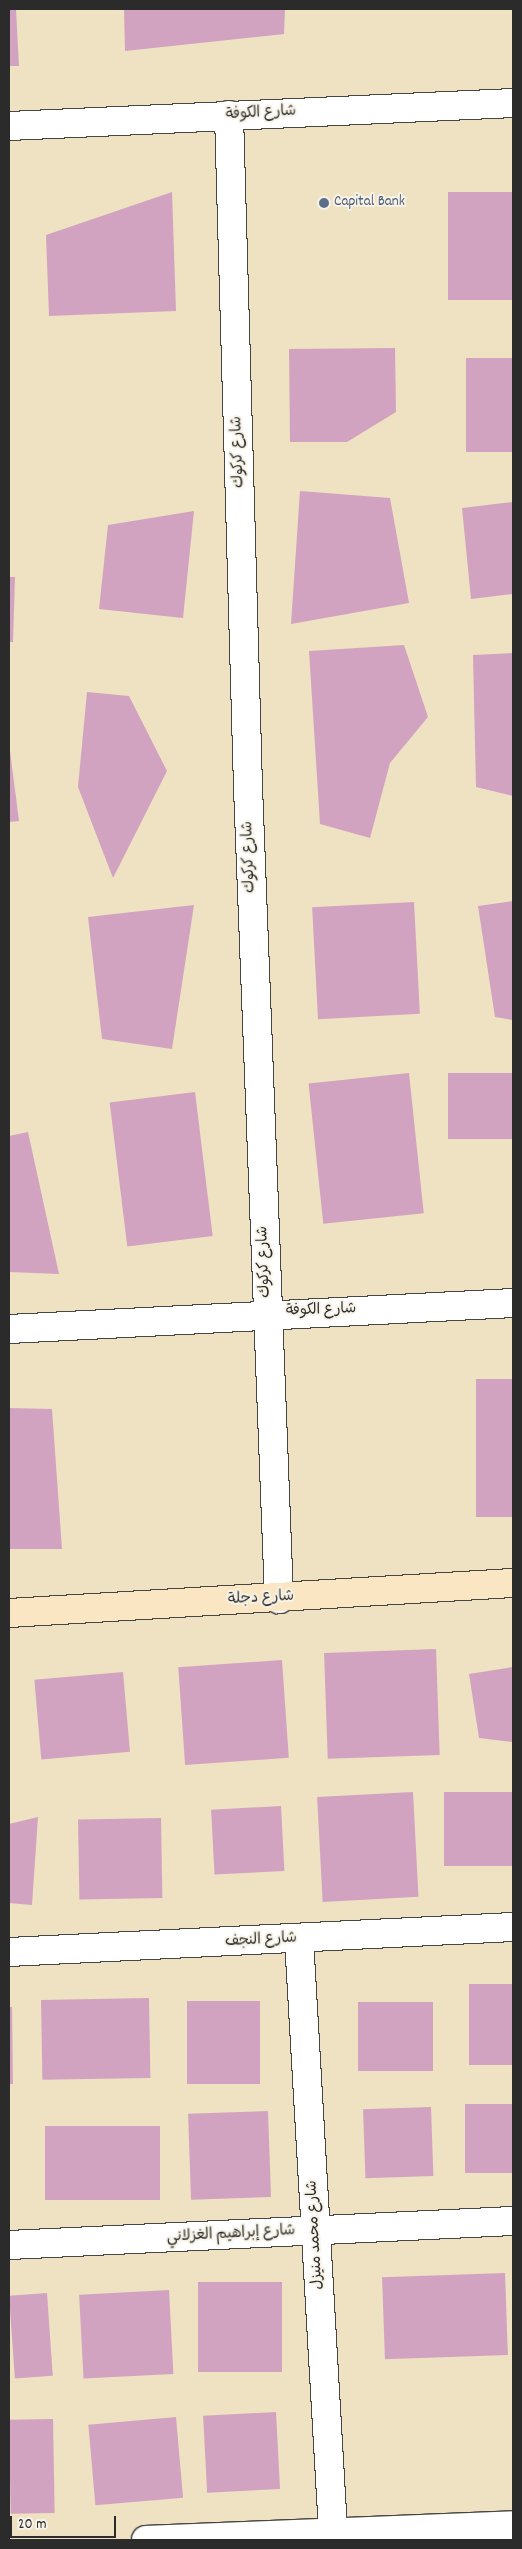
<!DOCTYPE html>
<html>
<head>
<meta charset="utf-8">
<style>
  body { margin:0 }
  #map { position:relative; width:522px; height:2549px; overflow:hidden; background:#eee2c3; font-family:Dekko,"Playpen Sans Arabic",sans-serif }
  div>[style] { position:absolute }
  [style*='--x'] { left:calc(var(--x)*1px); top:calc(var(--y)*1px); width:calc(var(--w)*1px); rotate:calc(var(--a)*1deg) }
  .building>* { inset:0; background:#d2a3c0; transform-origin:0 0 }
  .roads { filter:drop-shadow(1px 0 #484642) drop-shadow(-1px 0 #484642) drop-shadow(0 1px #484642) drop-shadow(0 -1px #484642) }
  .street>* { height:28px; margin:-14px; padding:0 14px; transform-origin:14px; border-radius:14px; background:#fff }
  .secondary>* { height:28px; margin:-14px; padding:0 14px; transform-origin:14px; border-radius:14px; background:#fbe6c3 }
  .dots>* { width:14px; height:14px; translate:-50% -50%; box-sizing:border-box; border:2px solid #f7f3e8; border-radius:50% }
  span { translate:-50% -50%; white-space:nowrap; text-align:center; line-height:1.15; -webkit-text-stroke:4px #f7f3e8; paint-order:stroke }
  .street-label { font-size:15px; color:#2b2b2b }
  .service-label { font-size:15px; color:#4e5e75 }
  .left { translate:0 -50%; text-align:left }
  .frame { position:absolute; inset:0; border:10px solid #2b2b2b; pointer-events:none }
  .scale { position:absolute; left:10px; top:2516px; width:106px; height:22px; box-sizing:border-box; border:2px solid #2b2b2b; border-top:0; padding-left:6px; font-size:15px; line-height:18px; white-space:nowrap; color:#2b2b2b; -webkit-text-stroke:4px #f7f3e8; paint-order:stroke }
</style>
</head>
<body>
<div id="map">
  <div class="building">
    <i style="clip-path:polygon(9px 9px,16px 9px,19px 66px,9px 66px)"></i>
    <i style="clip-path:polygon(124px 9px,285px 9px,284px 34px,125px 51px)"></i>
    <i style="clip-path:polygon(172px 192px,176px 311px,49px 316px,46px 235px)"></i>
    <i style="left:513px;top:192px;width:108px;height:65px;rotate:90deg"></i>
    <i style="clip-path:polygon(395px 348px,396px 412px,347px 442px,290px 442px,289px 349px)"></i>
    <i style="left:513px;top:358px;width:94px;height:47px;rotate:90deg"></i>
    <i style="clip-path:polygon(300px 491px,390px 498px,409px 603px,291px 624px)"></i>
    <i style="clip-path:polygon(513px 502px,513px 594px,471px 599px,462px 508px)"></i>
    <i style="clip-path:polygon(194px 511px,183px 618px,99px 609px,108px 525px)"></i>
    <i style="clip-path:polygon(9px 577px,15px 577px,13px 642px,9px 642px)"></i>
    <i style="clip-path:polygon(404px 645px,428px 717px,390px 763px,370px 838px,320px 824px,309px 651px)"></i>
    <i style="clip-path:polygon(513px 653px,513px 796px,476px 787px,473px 655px)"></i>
    <i style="clip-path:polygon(87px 692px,129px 696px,167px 771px,113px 878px,78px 787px)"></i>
    <i style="clip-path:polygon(9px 743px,19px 821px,9px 822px)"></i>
    <i style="clip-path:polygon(513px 901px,513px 1020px,495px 1017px,478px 906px)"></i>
    <i style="left:414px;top:902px;width:112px;height:102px;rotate:87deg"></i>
    <i style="clip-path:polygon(194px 905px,172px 1049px,102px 1039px,88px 917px)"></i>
    <i style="left:409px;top:1073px;width:141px;height:101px;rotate:84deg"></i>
    <i style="left:513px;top:1073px;width:66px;height:65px;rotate:90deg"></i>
    <i style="left:195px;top:1092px;width:145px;height:86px;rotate:83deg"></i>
    <i style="clip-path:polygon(28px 1132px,59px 1274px,9px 1272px,9px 1136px)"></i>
    <i style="left:476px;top:1379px;width:37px;height:138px"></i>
    <i style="clip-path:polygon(9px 1408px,52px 1409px,62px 1549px,9px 1549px)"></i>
    <i style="left:436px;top:1649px;width:106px;height:112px;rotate:88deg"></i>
    <i style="left:282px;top:1660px;width:98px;height:104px;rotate:86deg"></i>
    <i style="clip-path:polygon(513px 1667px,513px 1742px,479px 1738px,469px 1674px)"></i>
    <i style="left:123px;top:1672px;width:80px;height:89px;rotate:85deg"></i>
    <i style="left:413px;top:1792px;width:105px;height:96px;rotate:87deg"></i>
    <i style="left:513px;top:1792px;width:74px;height:69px;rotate:90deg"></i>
    <i style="left:281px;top:1806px;width:65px;height:70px;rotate:87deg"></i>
    <i style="clip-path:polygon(38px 1817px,32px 1905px,9px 1903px,9px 1824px)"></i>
    <i style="left:161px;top:1818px;width:80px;height:83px;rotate:89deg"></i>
    <i style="left:469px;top:1984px;width:44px;height:81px"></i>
    <i style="left:149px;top:1998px;width:80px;height:108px;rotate:89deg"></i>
    <i style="left:187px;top:2001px;width:73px;height:83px"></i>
    <i style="left:358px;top:2002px;width:75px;height:69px"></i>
    <i style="clip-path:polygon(9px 2007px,12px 2007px,13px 2084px,9px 2084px)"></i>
    <i style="left:513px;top:2104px;width:69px;height:48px;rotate:90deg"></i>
    <i style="left:431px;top:2107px;width:69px;height:68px;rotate:88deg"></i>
    <i style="left:268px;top:2111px;width:86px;height:80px;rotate:88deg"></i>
    <i style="left:45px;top:2126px;width:115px;height:74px"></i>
    <i style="left:505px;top:2273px;width:82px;height:123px;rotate:88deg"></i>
    <i style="left:198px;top:2282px;width:84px;height:90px"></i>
    <i style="left:169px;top:2290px;width:84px;height:90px;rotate:87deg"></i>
    <i style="left:47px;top:2293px;width:83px;height:38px;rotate:86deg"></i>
    <i style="left:276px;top:2412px;width:77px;height:73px;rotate:87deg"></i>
    <i style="left:176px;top:2417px;width:81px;height:88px;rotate:85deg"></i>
    <i style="left:53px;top:2419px;width:94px;height:44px;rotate:89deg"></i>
  </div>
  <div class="roads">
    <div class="street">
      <i style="--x:229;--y:115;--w:672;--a:88.38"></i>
      <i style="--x:248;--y:787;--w:813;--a:87.81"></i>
      <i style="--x:9;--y:126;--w:505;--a:-2.61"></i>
      <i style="--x:9;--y:1329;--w:505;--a:-2.95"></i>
      <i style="--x:299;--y:1939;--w:593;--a:86.71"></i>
      <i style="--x:9;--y:1952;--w:505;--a:-2.84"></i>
      <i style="--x:9;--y:2245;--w:505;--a:-2.73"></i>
      <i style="--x:146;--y:2540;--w:367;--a:-2.3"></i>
    </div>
    <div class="secondary">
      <i style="--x:9;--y:1613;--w:505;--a:-3.41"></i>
    </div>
  </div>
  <div class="dots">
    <i style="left:324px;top:203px;background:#5c6f8a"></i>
  </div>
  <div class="street-label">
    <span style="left:261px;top:114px;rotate:-3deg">شارع الكوفة</span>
    <span style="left:239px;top:452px;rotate:-92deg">شارع كركوك</span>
    <span style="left:250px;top:857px;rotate:-92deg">شارع كركوك</span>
    <span style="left:265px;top:1262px;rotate:-92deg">شارع كركوك</span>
    <span style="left:321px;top:1311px;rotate:-2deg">شارع الكوفة</span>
    <span style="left:261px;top:1599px;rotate:-3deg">شارع دجلة</span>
    <span style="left:261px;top:1941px;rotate:-3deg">شارع النجف</span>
    <span style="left:231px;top:2235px;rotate:-3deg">شارع إبراهيم الغزلاني</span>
    <span style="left:316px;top:2235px;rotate:-93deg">شارع محمد منيزل</span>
  </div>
  <div class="service-label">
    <span class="left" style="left:334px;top:203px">Capital Bank</span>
  </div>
  <div class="frame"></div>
  <div class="scale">20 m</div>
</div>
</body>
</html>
